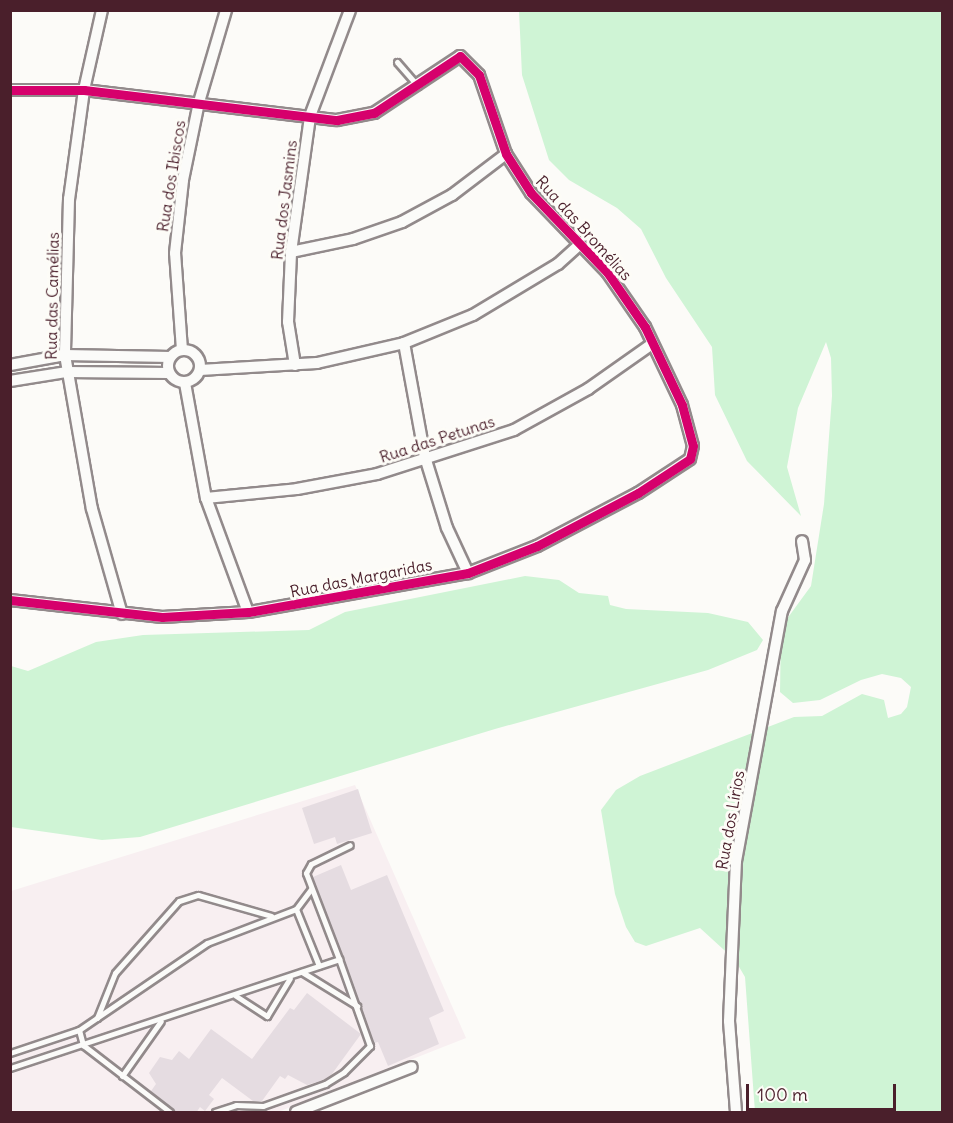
<!DOCTYPE html>
<html>
<head>
<meta charset="utf-8">
<style>
  body { margin:0 }
  #map { position:relative; width:953px; height:1123px; overflow:hidden; background:#fcfbf8; font-family:Delius,sans-serif }
  div>[style] { position:absolute }
  [style*='--x'] { left:calc(var(--x)*1px); top:calc(var(--y)*1px); width:calc(var(--w)*1px); rotate:calc(var(--a)*1deg) }
  .built>* { inset:0; background:#f8eff1 }
  .green>* { inset:0; background:#cff4d5 }
  .building>* { inset:0; background:#e5dce1 }
  .roads { filter:drop-shadow(2px 0 #928a8b) drop-shadow(-2px 0 #928a8b) drop-shadow(0 2px #928a8b) drop-shadow(0 -2px #928a8b) }
  .lane>* { height:5px; margin:-2.5px; padding:0 2.5px; transform-origin:2.5px; border-radius:2.5px; background:#fbfbf9 }
  .street>* { height:10px; margin:-5px; padding:0 5px; transform-origin:5px; border-radius:5px; background:#fbfbf9 }
  .street>.ring { margin:-5px; padding:0; box-sizing:content-box; background:none; border:10px solid #fbfbf9; border-radius:50% }
  .cycleway>* { height:9px; margin:-4.5px; padding:0 4.5px; transform-origin:4.5px; border-radius:4.5px; background:#d6006c }
  span { translate:-50% -50%; white-space:nowrap; text-align:center; line-height:1.15; -webkit-text-stroke:6px #fdfcf7; paint-order:stroke }
  .street-label { font-size:16px; color:#4a1f2b }
  .frame { position:absolute; inset:0; border:12px solid #4a1f2b; pointer-events:none }
  .scale { position:absolute; left:746px; top:1084px; width:150px; height:27px; box-sizing:border-box; border:3px solid #4a1f2b; border-top:0; padding-left:8px; font-size:18px; line-height:21px; white-space:nowrap; color:#4a1f2b; -webkit-text-stroke:4px #fdfcf7; paint-order:stroke }
</style>
</head>
<body>
<div id="map">
  <div class="built">
    <i style="clip-path:polygon(355px 785px,466px 1038px,278px 1112px,11px 1112px,11px 891px)"></i>
  </div>
  <div class="green">
    <i style="clip-path:polygon(519px 11px,942px 11px,942px 1112px,755px 1112px,745px 977px,735px 960px,700px 928px,646px 946px,635px 942px,626px 927px,615px 894px,601px 810px,616px 790px,640px 776px,794px 717px,822px 716px,862px 694px,884px 700px,888px 718px,901px 714px,907px 707px,911px 687px,901px 678px,882px 674px,861px 680px,820px 700px,793px 703px,780px 692px,781px 627px,811px 586px,824px 504px,832px 396px,831px 358px,826px 342px,798px 408px,787px 467px,801px 516px,747px 461px,715px 395px,712px 347px,666px 278px,641px 229px,617px 208px,569px 180px,549px 160px,522px 75px)"></i>
    <i style="clip-path:polygon(525px 576px,559px 580px,579px 593px,608px 596px,610px 605px,626px 609px,708px 613px,748px 622px,763px 640px,757px 650px,708px 670px,495px 729px,140px 837px,102px 840px,11px 827px,11px 666px,28px 671px,96px 642px,143px 635px,309px 630px,345px 612px)"></i>
  </div>
  <div class="building">
    <i style="clip-path:polygon(358px 789px,372px 833px,337px 844px,335px 837px,314px 844px,302px 808px)"></i>
    <i style="clip-path:polygon(341px 865px,351px 890px,387px 875px,444px 1011px,429px 1018px,439px 1044px,388px 1066px,378px 1042px,374px 1043px,313px 877px)"></i>
    <i style="clip-path:polygon(307px 993px,361px 1034px,332px 1074px,323px 1080px,307px 1085px,288px 1075px,285px 1079px,280px 1076px,262px 1101px,253px 1101px,222px 1078px,209px 1095px,214px 1099px,205px 1111px,200px 1107px,196px 1113px,177px 1113px,151px 1091px,156px 1084px,149px 1073px,160px 1057px,172px 1060px,179px 1051px,189px 1059px,211px 1029px,252px 1059px,290px 1008px,294px 1010px)"></i>
  </div>
  <div class="roads">
    <div class="lane">
      <i style="--x:397;--y:62;--w:32;--a:49"></i>
      <i style="--x:296;--y:909;--w:61;--a:68"></i>
      <i style="--x:302;--y:972;--w:65;--a:31.7"></i>
      <i style="--x:236;--y:996;--w:37;--a:33"></i>
      <i style="--x:267;--y:1016;--w:44;--a:-58.8"></i>
      <i style="--x:97;--y:1018;--w:48;--a:-68.2"></i>
      <i style="--x:115;--y:973;--w:96;--a:-48.4"></i>
      <i style="--x:179;--y:901;--w:20;--a:-18"></i>
      <i style="--x:198;--y:895;--w:76;--a:16"></i>
      <i style="--x:79;--y:1030;--w:16;--a:75"></i>
      <i style="--x:83;--y:1045;--w:110;--a:37.6"></i>
      <i style="--x:10;--y:1053;--w:73;--a:-18.4"></i>
      <i style="--x:79;--y:1030;--w:155;--a:-34.2"></i>
      <i style="--x:207;--y:943;--w:95;--a:-20.9"></i>
      <i style="--x:296;--y:909;--w:25;--a:-53"></i>
      <i style="--x:10;--y:1068;--w:347;--a:-18.3"></i>
      <i style="--x:339;--y:959;--w:92;--a:-111"></i>
      <i style="--x:306;--y:873;--w:10;--a:-61"></i>
      <i style="--x:311;--y:864;--w:43;--a:-26"></i>
      <i style="--x:122;--y:1076;--w:67;--a:-54.7"></i>
      <i style="--x:215;--y:1112;--w:22;--a:-18"></i>
      <i style="--x:236;--y:1105;--w:27;--a:2"></i>
      <i style="--x:263;--y:1106;--w:66;--a:-19.5"></i>
      <i style="--x:325;--y:1084;--w:22;--a:-32"></i>
      <i style="--x:344;--y:1072;--w:37;--a:-45"></i>
      <i style="--x:370;--y:1046;--w:92;--a:-109.6"></i>
    </div>
    <div class="street">
      <i style="--x:102;--y:10;--w:82;--a:102.7"></i>
      <i style="--x:84;--y:90;--w:110;--a:97.8"></i>
      <i style="--x:69;--y:199;--w:156;--a:91.5"></i>
      <i style="--x:65;--y:355;--w:156;--a:80.1"></i>
      <i style="--x:92;--y:509;--w:109;--a:74.1"></i>
      <i style="--x:10;--y:90;--w:74;--a:0"></i>
      <i style="--x:84;--y:90;--w:255;--a:6.8"></i>
      <i style="--x:337;--y:120;--w:38;--a:-11"></i>
      <i style="--x:374;--y:113;--w:103;--a:-33.5"></i>
      <i style="--x:460;--y:56;--w:27;--a:45"></i>
      <i style="--x:479;--y:75;--w:83;--a:71.1"></i>
      <i style="--x:506;--y:154;--w:46;--a:57.3"></i>
      <i style="--x:531;--y:193;--w:110;--a:46.1"></i>
      <i style="--x:607;--y:272;--w:67;--a:55.4"></i>
      <i style="--x:645;--y:327;--w:86;--a:64.6"></i>
      <i style="--x:682;--y:405;--w:42;--a:75"></i>
      <i style="--x:693;--y:446;--w:13;--a:103"></i>
      <i style="--x:690;--y:459;--w:62;--a:146.8"></i>
      <i style="--x:638;--y:493;--w:114;--a:152.3"></i>
      <i style="--x:537;--y:546;--w:74;--a:158.6"></i>
      <i style="--x:468;--y:573;--w:223;--a:169.9"></i>
      <i style="--x:248;--y:612;--w:86;--a:176.7"></i>
      <i style="--x:162;--y:617;--w:153;--a:-173.6"></i>
      <i style="--x:291;--y:252;--w:63;--a:-11.8"></i>
      <i style="--x:353;--y:239;--w:52;--a:-19.1"></i>
      <i style="--x:402;--y:222;--w:57;--a:-28.4"></i>
      <i style="--x:452;--y:195;--w:68;--a:-37.2"></i>
      <i style="--x:404;--y:343;--w:116;--a:79.6"></i>
      <i style="--x:425;--y:457;--w:74;--a:72.8"></i>
      <i style="--x:447;--y:528;--w:50;--a:65"></i>
      <i class="ring" style="left:168px;top:350px;width:22px;height:22px"></i>
      <i style="--x:182;--y:350;--w:97;--a:-94.1"></i>
      <i style="--x:175;--y:253;--w:73;--a:-83.7"></i>
      <i style="--x:183;--y:180;--w:80;--a:-78.4"></i>
      <i style="--x:199;--y:102;--w:96;--a:-73.6"></i>
      <i style="--x:10;--y:365;--w:56;--a:-10.3"></i>
      <i style="--x:65;--y:355;--w:105;--a:1.1"></i>
      <i style="--x:295;--y:365;--w:44;--a:-99.2"></i>
      <i style="--x:288;--y:322;--w:70;--a:-87.5"></i>
      <i style="--x:291;--y:252;--w:137;--a:-82"></i>
      <i style="--x:310;--y:116;--w:113;--a:-69.3"></i>
      <i style="--x:200;--y:370;--w:117;--a:-3.4"></i>
      <i style="--x:317;--y:363;--w:89;--a:-12.9"></i>
      <i style="--x:404;--y:343;--w:74;--a:-22.1"></i>
      <i style="--x:473;--y:315;--w:99;--a:-31"></i>
      <i style="--x:558;--y:264;--w:28;--a:-42"></i>
      <i style="--x:10;--y:381;--w:58;--a:-9"></i>
      <i style="--x:67;--y:372;--w:102;--a:0.6"></i>
      <i style="--x:185;--y:383;--w:117;--a:79.7"></i>
      <i style="--x:206;--y:498;--w:121;--a:69.8"></i>
      <i style="--x:206;--y:498;--w:91;--a:-5.6"></i>
      <i style="--x:297;--y:489;--w:81;--a:-10.6"></i>
      <i style="--x:377;--y:474;--w:144;--a:-17.8"></i>
      <i style="--x:514;--y:430;--w:85;--a:-29"></i>
      <i style="--x:588;--y:389;--w:78;--a:-35.1"></i>
      <i style="--x:296;--y:1112;--w:124;--a:-21.2"></i>
      <i style="--x:736;--y:1112;--w:91;--a:-94.4"></i>
      <i style="--x:729;--y:1021;--w:160;--a:-87.5"></i>
      <i style="--x:736;--y:861;--w:254;--a:-79.6"></i>
      <i style="--x:782;--y:611;--w:56;--a:-65.7"></i>
      <i style="--x:805;--y:560;--w:19;--a:-99"></i>
    </div>
  </div>
  <div class="cycleway">
    <i style="--x:10;--y:90;--w:74;--a:0"></i>
    <i style="--x:84;--y:90;--w:255;--a:6.8"></i>
    <i style="--x:337;--y:120;--w:38;--a:-11"></i>
    <i style="--x:374;--y:113;--w:103;--a:-33.5"></i>
    <i style="--x:460;--y:56;--w:27;--a:45"></i>
    <i style="--x:479;--y:75;--w:83;--a:71.1"></i>
    <i style="--x:506;--y:154;--w:46;--a:57.3"></i>
    <i style="--x:531;--y:193;--w:110;--a:46.1"></i>
    <i style="--x:607;--y:272;--w:67;--a:55.4"></i>
    <i style="--x:645;--y:327;--w:86;--a:64.6"></i>
    <i style="--x:682;--y:405;--w:42;--a:75"></i>
    <i style="--x:693;--y:446;--w:13;--a:103"></i>
    <i style="--x:690;--y:459;--w:62;--a:146.8"></i>
    <i style="--x:638;--y:493;--w:114;--a:152.3"></i>
    <i style="--x:537;--y:546;--w:74;--a:158.6"></i>
    <i style="--x:468;--y:573;--w:223;--a:169.9"></i>
    <i style="--x:248;--y:612;--w:86;--a:176.7"></i>
    <i style="--x:162;--y:617;--w:153;--a:-173.6"></i>
  </div>
  <div class="street-label">
    <span style="left:171px;top:176px;rotate:-81deg">Rua dos Ibiscos</span>
    <span style="left:284px;top:200px;rotate:-83deg">Rua dos Jasmins</span>
    <span style="left:584px;top:228px;rotate:48deg">Rua das Bromélias</span>
    <span style="left:52px;top:296px;rotate:-89deg">Rua das Camélias</span>
    <span style="left:437px;top:439px;rotate:-18deg">Rua das Petunas</span>
    <span style="left:361px;top:578px;rotate:-11deg">Rua das Margaridas</span>
    <span style="left:730px;top:820px;rotate:-80deg">Rua dos Lírios</span>
  </div>
  <div class="frame"></div>
  <div class="scale">100 m</div>
</div>
</body>
</html>
